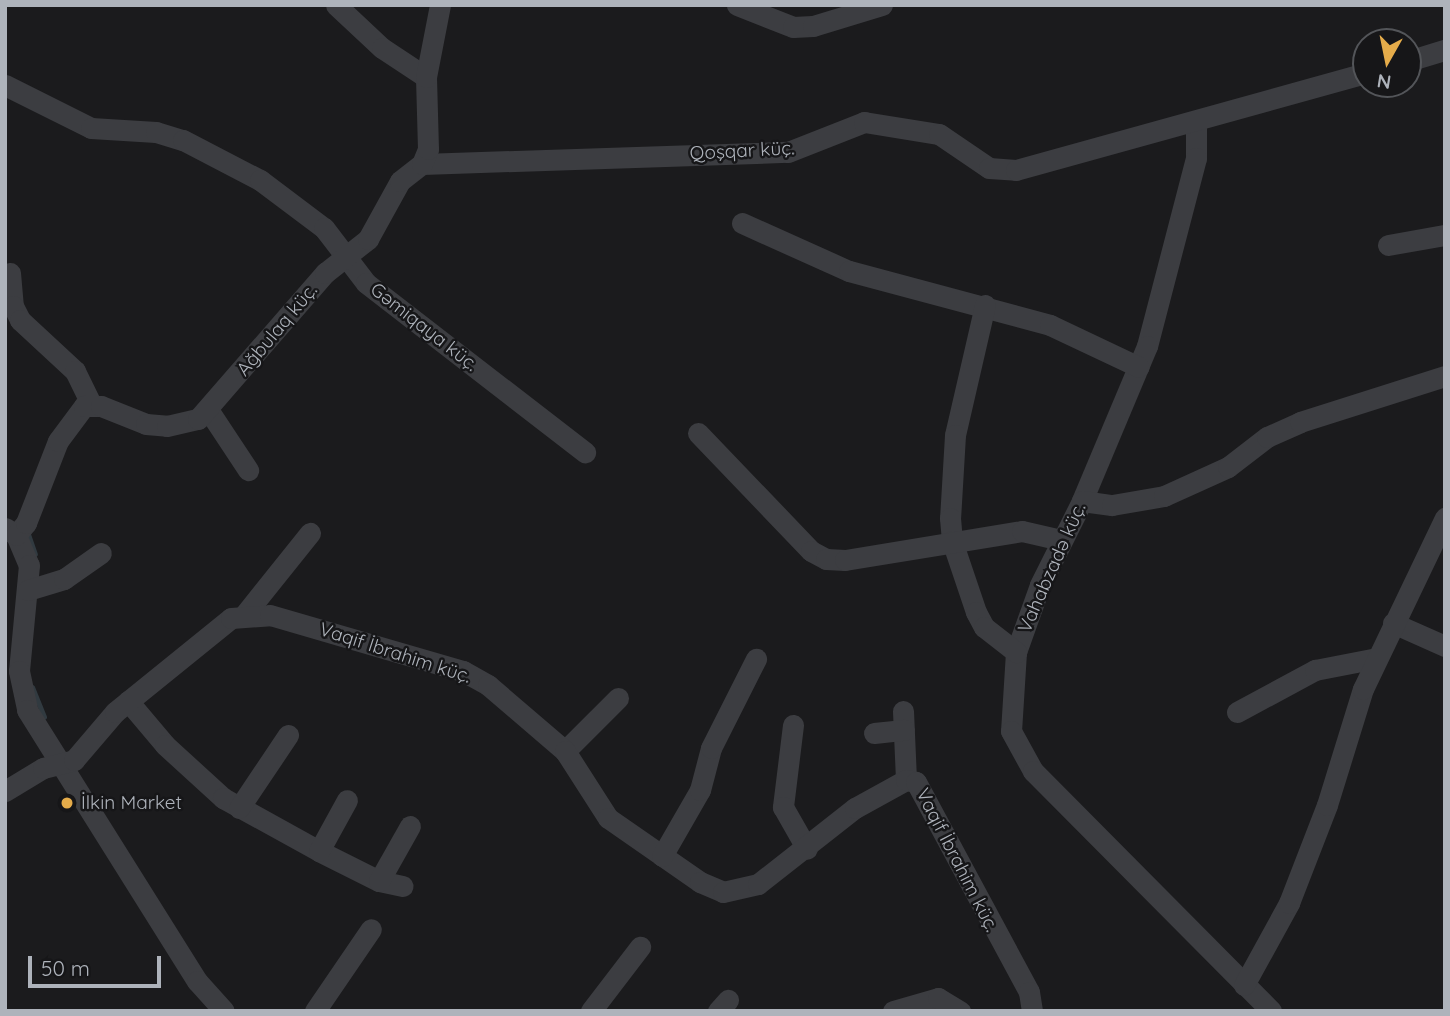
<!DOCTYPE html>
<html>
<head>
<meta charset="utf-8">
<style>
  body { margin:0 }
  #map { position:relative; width:1450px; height:1016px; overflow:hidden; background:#1b1b1d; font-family:Quicksand,sans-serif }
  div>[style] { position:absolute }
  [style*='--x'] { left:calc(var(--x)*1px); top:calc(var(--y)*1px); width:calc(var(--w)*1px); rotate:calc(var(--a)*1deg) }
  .stream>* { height:5px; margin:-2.5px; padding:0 2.5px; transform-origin:2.5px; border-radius:2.5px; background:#313a40 }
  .minor>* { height:21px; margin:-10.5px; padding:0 10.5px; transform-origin:10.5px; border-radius:10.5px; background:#3c3d41 }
  .dots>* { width:19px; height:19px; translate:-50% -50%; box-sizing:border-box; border:4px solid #161618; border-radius:50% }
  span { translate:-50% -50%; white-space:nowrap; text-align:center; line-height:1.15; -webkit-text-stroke:5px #161618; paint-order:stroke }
  .street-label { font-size:19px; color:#aeb3bb }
  .poi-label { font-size:19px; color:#aeb3bb }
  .left { translate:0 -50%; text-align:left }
  .frame { position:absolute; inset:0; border:7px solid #aeb3bb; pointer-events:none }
  .north { position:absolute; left:1352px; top:28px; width:70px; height:70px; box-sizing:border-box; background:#161618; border:2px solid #535559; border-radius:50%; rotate:189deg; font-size:19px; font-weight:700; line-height:28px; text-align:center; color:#aeb3bb }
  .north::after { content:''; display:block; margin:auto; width:24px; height:32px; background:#e5ac4a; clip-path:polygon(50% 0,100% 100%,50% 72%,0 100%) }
  .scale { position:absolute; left:28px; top:956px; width:133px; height:32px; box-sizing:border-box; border:4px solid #aeb3bb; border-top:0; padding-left:9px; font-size:21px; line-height:24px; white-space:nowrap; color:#aeb3bb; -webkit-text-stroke:5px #161618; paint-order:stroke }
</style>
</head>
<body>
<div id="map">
  <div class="stream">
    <i style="--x:28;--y:534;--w:21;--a:71"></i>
    <i style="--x:32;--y:687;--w:32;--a:68"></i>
  </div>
  <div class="minor">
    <i style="--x:336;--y:5;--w:63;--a:43.1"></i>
    <i style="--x:382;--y:48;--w:53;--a:33.4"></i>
    <i style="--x:737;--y:5;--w:60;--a:21.4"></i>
    <i style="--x:793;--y:27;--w:20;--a:-3"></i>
    <i style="--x:813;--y:26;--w:72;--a:-16.9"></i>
    <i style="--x:1408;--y:61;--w:39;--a:-17"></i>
    <i style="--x:5;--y:85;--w:96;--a:26.6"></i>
    <i style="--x:91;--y:128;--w:65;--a:3.5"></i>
    <i style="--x:156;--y:132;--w:28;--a:17"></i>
    <i style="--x:183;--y:140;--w:87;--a:27.5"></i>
    <i style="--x:260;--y:180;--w:80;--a:36.9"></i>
    <i style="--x:324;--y:228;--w:69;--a:52.6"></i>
    <i style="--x:366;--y:283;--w:277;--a:37.7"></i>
    <i style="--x:1196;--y:124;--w:34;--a:90"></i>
    <i style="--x:1196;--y:158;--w:194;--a:104.6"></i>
    <i style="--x:1147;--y:346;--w:168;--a:112.8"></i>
    <i style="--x:1082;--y:501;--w:94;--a:116.6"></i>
    <i style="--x:1040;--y:585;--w:71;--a:109.7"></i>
    <i style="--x:1016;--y:652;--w:79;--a:93.6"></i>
    <i style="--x:1011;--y:731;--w:46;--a:61.2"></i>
    <i style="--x:1033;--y:771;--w:338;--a:45.2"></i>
    <i style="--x:422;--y:164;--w:366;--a:-1.9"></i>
    <i style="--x:788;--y:152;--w:82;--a:-21.5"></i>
    <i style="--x:864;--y:122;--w:76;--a:9.1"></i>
    <i style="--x:939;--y:134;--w:60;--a:34.2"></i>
    <i style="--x:989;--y:168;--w:27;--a:4"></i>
    <i style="--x:1016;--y:170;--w:363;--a:-15.5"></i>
    <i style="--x:742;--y:223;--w:117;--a:24.2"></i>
    <i style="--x:849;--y:271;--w:208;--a:15"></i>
    <i style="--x:1050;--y:325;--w:98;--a:25.3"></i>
    <i style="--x:1388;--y:245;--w:58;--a:-10"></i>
    <i style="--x:10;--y:273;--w:33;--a:85"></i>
    <i style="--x:13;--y:306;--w:16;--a:63"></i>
    <i style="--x:20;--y:320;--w:75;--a:42.8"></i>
    <i style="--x:75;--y:371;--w:37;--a:64"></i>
    <i style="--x:985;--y:305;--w:133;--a:103"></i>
    <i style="--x:955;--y:435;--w:83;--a:93.4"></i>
    <i style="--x:950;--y:518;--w:23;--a:85"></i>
    <i style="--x:952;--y:541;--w:75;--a:71.3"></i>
    <i style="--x:976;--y:612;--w:17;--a:62"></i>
    <i style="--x:984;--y:627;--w:41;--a:38"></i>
    <i style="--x:209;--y:411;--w:71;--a:56.5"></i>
    <i style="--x:698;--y:433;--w:163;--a:46.2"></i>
    <i style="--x:811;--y:551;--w:17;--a:28"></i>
    <i style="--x:826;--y:559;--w:19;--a:3"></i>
    <i style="--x:845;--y:560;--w:179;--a:-9.3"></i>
    <i style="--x:1022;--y:531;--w:39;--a:13"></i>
    <i style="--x:1082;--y:501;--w:30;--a:8"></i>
    <i style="--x:1112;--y:505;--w:53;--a:-9.8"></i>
    <i style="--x:1164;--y:496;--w:70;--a:-24.4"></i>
    <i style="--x:1228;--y:467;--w:49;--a:-37.6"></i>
    <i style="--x:1267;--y:437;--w:36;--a:-24"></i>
    <i style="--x:1300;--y:422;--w:152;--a:-17.6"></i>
    <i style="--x:5;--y:528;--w:13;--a:32"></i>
    <i style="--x:16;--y:535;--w:33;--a:67"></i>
    <i style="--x:29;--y:565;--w:106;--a:95.4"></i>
    <i style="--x:19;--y:671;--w:40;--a:78"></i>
    <i style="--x:27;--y:710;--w:320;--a:57.9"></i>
    <i style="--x:197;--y:981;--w:40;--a:48"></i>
    <i style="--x:16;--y:535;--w:16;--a:-50"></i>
    <i style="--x:26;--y:523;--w:88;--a:-68.7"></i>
    <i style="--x:58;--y:441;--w:44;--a:-53.4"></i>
    <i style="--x:84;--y:406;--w:17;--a:0"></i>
    <i style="--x:101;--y:406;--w:48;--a:21.8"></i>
    <i style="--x:146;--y:424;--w:21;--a:5"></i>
    <i style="--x:167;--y:426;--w:32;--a:-13"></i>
    <i style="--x:198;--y:419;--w:194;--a:-49"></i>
    <i style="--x:325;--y:273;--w:55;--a:-38.3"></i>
    <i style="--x:368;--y:239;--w:66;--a:-61.1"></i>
    <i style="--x:400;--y:181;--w:28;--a:-38"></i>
    <i style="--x:422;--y:164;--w:16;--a:-68"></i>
    <i style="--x:428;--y:149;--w:72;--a:-91.6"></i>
    <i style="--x:426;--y:77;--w:73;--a:-79"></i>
    <i style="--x:28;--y:590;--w:38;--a:-17"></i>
    <i style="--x:64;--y:579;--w:45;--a:-35.1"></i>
    <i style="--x:245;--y:614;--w:104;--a:-51.3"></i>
    <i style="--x:1393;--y:623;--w:57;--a:23.9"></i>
    <i style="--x:128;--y:701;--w:57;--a:49.9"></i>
    <i style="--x:165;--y:745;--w:79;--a:42.4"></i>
    <i style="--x:223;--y:798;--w:110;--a:28.9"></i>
    <i style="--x:319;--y:851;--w:67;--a:26.6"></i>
    <i style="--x:379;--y:881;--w:24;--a:12"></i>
    <i style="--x:903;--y:711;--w:69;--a:87.5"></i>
    <i style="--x:1237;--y:712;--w:89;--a:-28.3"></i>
    <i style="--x:1315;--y:670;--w:63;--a:-11"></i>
    <i style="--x:793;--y:725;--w:83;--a:97"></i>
    <i style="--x:783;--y:807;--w:48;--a:60.3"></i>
    <i style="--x:874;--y:733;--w:30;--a:-6"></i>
    <i style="--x:565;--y:751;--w:75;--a:-45"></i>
    <i style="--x:5;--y:791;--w:44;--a:-31.2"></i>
    <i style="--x:43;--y:768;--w:32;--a:-14"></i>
    <i style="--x:74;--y:760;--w:63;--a:-49.5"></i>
    <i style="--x:115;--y:712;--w:149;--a:-39"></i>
    <i style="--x:231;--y:618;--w:39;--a:-4"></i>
    <i style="--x:270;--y:615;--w:201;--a:16.2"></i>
    <i style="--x:463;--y:671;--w:29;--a:29"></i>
    <i style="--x:488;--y:685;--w:101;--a:40.6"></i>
    <i style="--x:565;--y:751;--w:80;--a:57.3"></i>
    <i style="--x:608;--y:818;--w:112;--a:34.8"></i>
    <i style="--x:700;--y:882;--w:25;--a:23"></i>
    <i style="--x:723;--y:892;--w:36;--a:-13"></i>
    <i style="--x:758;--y:884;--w:123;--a:-38.1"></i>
    <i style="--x:855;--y:808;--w:58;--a:-28.8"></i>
    <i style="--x:906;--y:780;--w:10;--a:11"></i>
    <i style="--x:916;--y:782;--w:238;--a:61.7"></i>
    <i style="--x:1029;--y:992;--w:19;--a:81"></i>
    <i style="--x:239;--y:808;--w:88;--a:-56.1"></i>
    <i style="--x:319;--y:851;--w:58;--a:-61.2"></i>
    <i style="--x:662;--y:856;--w:76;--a:-60.1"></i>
    <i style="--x:700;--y:790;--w:43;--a:-75.3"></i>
    <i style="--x:711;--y:748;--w:100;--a:-63.2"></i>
    <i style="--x:379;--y:881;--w:63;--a:-60.6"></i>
    <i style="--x:1244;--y:985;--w:94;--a:-61.2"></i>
    <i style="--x:1289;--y:903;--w:105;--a:-68.8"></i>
    <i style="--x:1327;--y:805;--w:121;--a:-72.8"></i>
    <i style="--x:1363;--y:689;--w:190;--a:-64.4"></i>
    <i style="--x:315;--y:1011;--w:99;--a:-55.7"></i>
    <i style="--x:591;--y:1011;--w:81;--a:-52.6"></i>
    <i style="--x:718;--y:1011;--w:15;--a:-48"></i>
    <i style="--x:893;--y:1011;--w:47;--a:-16.1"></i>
    <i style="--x:938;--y:998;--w:26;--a:31"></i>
  </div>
  <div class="dots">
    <i style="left:67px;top:803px;background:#e5ac4a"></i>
  </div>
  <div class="street-label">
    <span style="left:742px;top:151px;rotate:-3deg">Qoşqar küç.</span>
    <span style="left:424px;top:327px;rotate:38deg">Gəmiqaya küç.</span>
    <span style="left:277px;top:330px;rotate:-50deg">Ağbulaq küç.</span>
    <span style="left:1052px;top:568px;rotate:-66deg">Vahabzadə küç.</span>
    <span style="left:395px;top:653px;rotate:18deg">Vaqif İbrahim küç.</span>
    <span style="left:957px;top:860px;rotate:63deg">Vaqif İbrahim küç.</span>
  </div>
  <div class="poi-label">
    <span class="left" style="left:81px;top:803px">İlkin Market</span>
  </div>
  <div class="frame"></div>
  <div class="north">N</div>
  <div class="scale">50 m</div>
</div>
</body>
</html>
